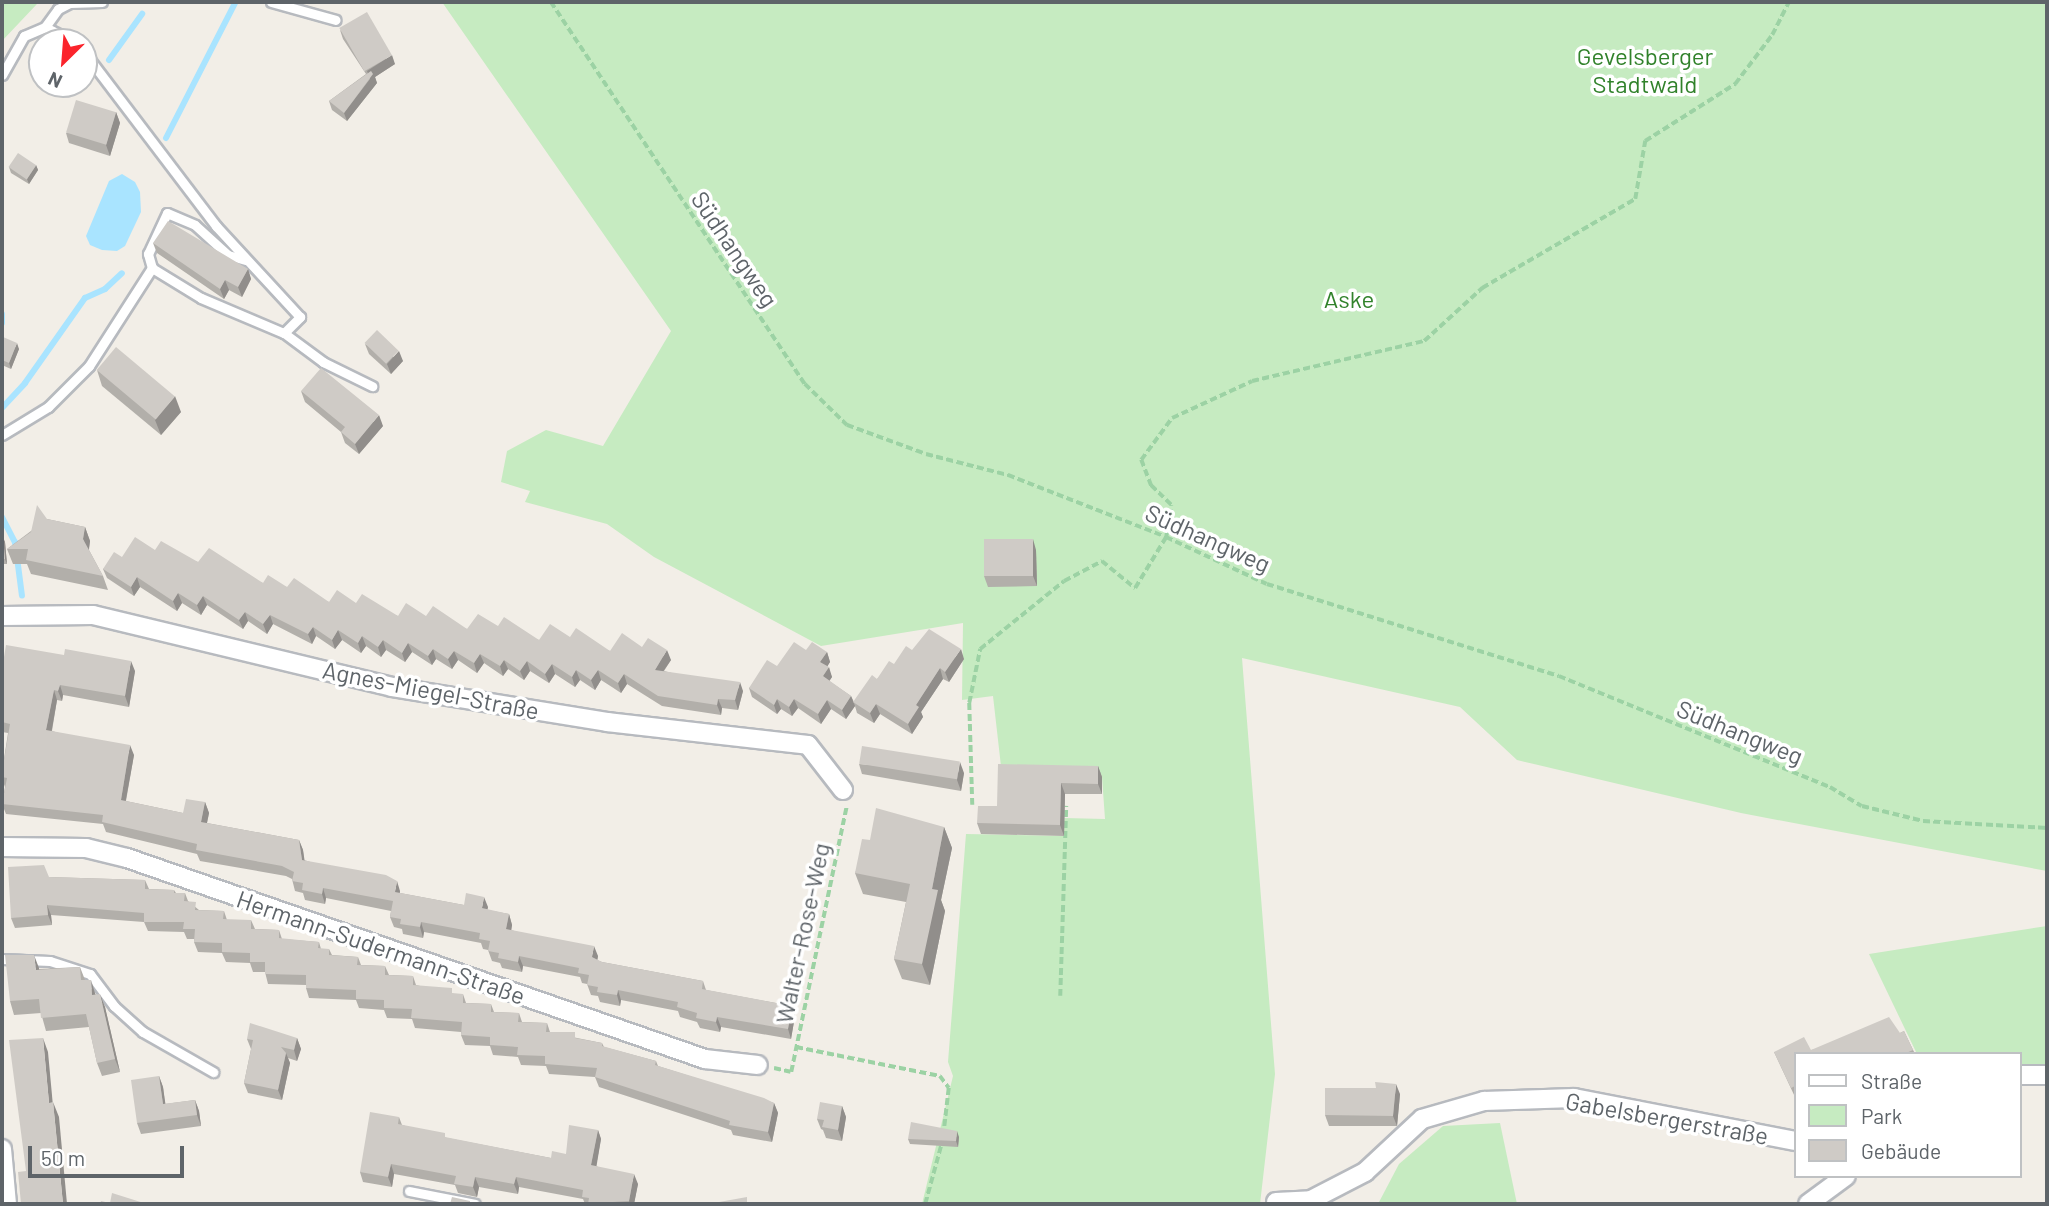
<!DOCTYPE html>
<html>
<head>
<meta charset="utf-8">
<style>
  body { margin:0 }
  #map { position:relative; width:2049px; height:1206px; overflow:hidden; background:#f2eee7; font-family:Barlow,sans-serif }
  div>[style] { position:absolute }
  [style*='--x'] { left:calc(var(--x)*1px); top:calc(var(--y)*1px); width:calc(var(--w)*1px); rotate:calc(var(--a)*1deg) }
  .green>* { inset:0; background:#c6ebc1 }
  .water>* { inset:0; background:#a9e4ff }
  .stream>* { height:6px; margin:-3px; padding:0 3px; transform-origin:3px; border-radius:3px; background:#a9e4ff }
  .path>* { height:3.5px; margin-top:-1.75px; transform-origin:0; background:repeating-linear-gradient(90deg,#9cd2a4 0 7px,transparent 0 10.5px) }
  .roads { filter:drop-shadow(2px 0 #b7babf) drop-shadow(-2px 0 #b7babf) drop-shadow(0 2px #b7babf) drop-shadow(0 -2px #b7babf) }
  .lane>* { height:9px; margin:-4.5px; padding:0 4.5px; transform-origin:4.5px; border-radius:4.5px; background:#fff }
  .street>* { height:18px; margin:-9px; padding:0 9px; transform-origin:9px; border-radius:9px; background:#fff }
  .wall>* { inset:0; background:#b2afaa }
  .shaded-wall>* { inset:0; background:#918e8b }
  .building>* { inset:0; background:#cfcbc6; transform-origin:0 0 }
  span { translate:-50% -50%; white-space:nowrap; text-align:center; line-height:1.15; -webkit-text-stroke:7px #fff; paint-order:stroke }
  .park-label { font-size:24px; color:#31822b }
  .street-label { font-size:24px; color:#5e6469 }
  .frame { position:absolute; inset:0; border:4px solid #5e6469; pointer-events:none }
  .legend { position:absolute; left:1794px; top:1052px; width:228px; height:126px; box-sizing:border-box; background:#fff; border:2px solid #bfc1c3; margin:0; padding:9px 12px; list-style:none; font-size:21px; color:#5e6469 }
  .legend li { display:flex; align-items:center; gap:14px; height:35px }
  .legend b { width:35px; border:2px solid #bfc1c3 }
  .north { position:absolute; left:28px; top:28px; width:70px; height:70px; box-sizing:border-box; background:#fff; border:2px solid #bfc1c3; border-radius:50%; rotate:205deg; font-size:19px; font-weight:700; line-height:28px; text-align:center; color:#5e6469 }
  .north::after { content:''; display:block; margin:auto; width:24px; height:32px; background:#fb242c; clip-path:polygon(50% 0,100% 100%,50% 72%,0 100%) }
  .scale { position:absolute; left:28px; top:1146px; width:156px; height:32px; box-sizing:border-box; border:4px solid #5e6469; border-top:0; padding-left:9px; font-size:21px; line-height:24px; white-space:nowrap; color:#5e6469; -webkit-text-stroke:5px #fff; paint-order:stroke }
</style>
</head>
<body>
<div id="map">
  <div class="green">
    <i style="clip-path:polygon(2px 2px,47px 2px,37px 4px,2px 41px)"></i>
    <i style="clip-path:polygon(442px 2px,2047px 2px,2047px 871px,1741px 813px,1517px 760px,1460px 707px,1242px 658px,1275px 1074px,1260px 1204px,922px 1204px,953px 1076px,948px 1062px,966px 834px,1063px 836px,1064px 818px,1105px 819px,1102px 777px,1002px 775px,993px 696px,962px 700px,963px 623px,821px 646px,654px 557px,607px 524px,525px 502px,530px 491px,501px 482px,507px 451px,546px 430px,603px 446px,671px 331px)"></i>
    <i style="clip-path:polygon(2047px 926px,2047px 1068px,2019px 1068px,2019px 1054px,1917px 1054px,1869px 954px)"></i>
    <i style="clip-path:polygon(1500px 1123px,1517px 1204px,1378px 1204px,1399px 1164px,1443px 1126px)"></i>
  </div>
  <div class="water">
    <i style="clip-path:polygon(122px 174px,135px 182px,140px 192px,141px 212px,125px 246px,117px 251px,102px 250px,90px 245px,86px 236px,109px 181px)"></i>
  </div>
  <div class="stream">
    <i style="--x:109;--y:60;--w:57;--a:-54.3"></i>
    <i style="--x:166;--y:138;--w:152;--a:-62.9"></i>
    <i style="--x:2;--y:314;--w:9;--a:90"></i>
    <i style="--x:2;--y:408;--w:34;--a:-47"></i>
    <i style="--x:25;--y:383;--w:104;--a:-54.8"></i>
    <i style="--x:85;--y:298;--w:22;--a:-24"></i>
    <i style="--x:105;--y:289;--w:23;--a:-43"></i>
    <i style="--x:2;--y:517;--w:28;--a:63"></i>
    <i style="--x:15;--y:542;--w:54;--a:82.6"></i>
  </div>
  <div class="path">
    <i style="--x:551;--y:2;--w:459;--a:56.4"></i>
    <i style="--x:805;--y:384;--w:59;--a:44.3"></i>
    <i style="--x:847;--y:425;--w:84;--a:20.2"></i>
    <i style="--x:926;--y:454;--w:85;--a:14.4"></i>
    <i style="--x:1008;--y:475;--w:170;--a:21.4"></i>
    <i style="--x:1166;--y:537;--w:111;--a:25"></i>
    <i style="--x:1267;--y:584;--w:306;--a:17.5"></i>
    <i style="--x:1559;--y:676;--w:293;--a:22.3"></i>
    <i style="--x:1830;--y:787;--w:37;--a:31"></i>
    <i style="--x:1862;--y:806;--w:63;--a:13.8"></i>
    <i style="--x:1923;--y:821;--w:124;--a:3.2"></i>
    <i style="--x:972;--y:805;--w:102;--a:-91.7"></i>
    <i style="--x:969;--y:703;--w:55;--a:-78.5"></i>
    <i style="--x:980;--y:649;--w:108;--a:-39"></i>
    <i style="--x:1064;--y:581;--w:43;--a:-27.8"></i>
    <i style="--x:1102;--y:561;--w:43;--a:39.3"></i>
    <i style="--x:1135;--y:588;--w:60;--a:-58.7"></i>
    <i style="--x:1166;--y:537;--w:32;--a:-81"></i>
    <i style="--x:1171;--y:505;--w:28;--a:-136"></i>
    <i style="--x:1151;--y:486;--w:28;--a:-111"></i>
    <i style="--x:1141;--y:460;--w:52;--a:-53.6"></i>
    <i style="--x:1172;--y:418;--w:88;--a:-24.8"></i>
    <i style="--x:1252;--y:381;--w:177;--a:-13.1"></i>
    <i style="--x:1424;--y:341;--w:79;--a:-42.4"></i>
    <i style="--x:1482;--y:288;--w:177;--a:-30.2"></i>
    <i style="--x:1635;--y:199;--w:59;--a:-80.2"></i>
    <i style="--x:1645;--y:141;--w:107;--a:-32.3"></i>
    <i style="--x:1735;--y:84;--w:61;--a:-52.9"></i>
    <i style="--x:1772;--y:35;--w:37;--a:-63"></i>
    <i style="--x:1060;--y:996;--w:190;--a:-88.2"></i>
    <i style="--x:796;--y:1047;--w:147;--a:11.4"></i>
    <i style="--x:940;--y:1076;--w:15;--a:53"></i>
    <i style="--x:949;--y:1088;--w:43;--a:96.6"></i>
    <i style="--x:774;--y:1068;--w:17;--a:13"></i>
    <i style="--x:791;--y:1072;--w:270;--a:-78.2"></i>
    <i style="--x:925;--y:1204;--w:64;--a:-74.7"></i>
  </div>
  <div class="roads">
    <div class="lane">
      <i style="--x:271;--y:2;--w:67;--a:15.5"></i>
      <i style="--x:45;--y:27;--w:22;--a:-54"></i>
      <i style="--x:58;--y:9;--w:13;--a:-27"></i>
      <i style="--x:70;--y:3;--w:32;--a:-2"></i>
      <i style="--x:2;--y:75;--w:45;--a:-60.6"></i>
      <i style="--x:24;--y:36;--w:23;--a:-23"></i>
      <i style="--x:45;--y:27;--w:33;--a:27"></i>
      <i style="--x:152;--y:268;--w:15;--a:-106"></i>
      <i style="--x:148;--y:254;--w:45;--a:-65.1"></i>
      <i style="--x:167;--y:213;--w:30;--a:23"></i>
      <i style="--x:195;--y:225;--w:45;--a:42.3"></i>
      <i style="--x:228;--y:255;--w:18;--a:16"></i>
      <i style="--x:284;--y:333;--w:49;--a:36.6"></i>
      <i style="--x:323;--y:362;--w:55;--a:26.1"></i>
      <i style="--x:2;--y:435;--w:54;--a:-31.3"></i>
      <i style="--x:48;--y:407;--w:58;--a:-45"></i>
      <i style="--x:89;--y:366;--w:117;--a:-57.3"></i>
      <i style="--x:152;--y:268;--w:57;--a:31.5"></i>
      <i style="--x:201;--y:298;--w:90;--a:22.9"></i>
      <i style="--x:284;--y:333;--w:23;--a:-45"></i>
      <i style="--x:300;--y:317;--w:124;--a:-132.7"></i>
      <i style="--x:216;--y:226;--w:218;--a:-127.2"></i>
      <i style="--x:2;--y:959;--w:48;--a:2.4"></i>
      <i style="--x:50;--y:961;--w:42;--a:18"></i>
      <i style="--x:90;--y:974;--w:40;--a:53"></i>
      <i style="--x:114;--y:1006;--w:39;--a:42"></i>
      <i style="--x:143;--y:1032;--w:81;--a:29.7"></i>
      <i style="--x:409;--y:1191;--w:67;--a:11.1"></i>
    </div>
    <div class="street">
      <i style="--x:2;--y:616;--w:91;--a:-0.6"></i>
      <i style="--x:93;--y:615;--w:308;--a:13.5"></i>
      <i style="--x:392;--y:687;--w:218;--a:9.2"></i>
      <i style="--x:607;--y:722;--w:202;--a:6.5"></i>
      <i style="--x:808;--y:745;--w:57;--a:52.1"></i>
      <i style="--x:2;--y:847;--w:84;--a:0.7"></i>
      <i style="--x:86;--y:848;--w:42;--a:13.7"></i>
      <i style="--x:127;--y:858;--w:612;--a:19.18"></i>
      <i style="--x:705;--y:1059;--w:53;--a:6.5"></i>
      <i style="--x:2019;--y:1075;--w:28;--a:0"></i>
      <i style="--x:2;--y:1149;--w:55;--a:84.8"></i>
      <i style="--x:1276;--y:1202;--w:35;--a:-3"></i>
      <i style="--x:1311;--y:1200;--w:61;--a:-27.4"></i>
      <i style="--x:1365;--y:1172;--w:78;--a:-42.9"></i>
      <i style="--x:1422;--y:1119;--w:65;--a:-16.2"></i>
      <i style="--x:1484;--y:1101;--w:90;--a:-1.9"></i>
      <i style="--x:1574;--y:1098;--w:225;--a:11"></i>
      <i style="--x:1808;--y:1204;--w:47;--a:-36.4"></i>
    </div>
  </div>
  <div class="wall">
    <i style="clip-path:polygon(340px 30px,395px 64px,375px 77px,377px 83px,347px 121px,332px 110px,329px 101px,366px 74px,343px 39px)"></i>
    <i style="clip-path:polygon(67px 84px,81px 84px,77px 91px)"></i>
    <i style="clip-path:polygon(116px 112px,120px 123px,110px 156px,69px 143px,66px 133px)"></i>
    <i style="clip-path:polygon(36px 165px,38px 170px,29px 184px,11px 173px,9px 167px)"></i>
    <i style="clip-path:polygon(153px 243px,248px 269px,251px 279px,242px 297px,229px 290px,224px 299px,157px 253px)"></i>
    <i style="clip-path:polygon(2px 340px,19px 349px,11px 369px,2px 365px)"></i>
    <i style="clip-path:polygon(365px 344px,403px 361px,391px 374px,369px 354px)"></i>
    <i style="clip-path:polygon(97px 370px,181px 412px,161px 435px,102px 386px)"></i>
    <i style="clip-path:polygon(301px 391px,383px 426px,359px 454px,345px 443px,341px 432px,305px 402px)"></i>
    <i style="clip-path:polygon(47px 519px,85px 527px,90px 541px,89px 550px,103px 576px,108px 590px,31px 574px,27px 564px,13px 564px,7px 549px)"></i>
    <i style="clip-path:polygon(2px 537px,5px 542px,7px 564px,2px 564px)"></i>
    <i style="clip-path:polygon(155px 550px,198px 562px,263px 583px,287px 587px,329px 602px,356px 603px,398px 616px,426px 616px,467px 629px,498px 626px,539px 640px,570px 637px,610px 651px,642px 647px,671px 660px,664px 671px,743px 691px,738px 710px,722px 708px,721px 715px,662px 706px,627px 684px,621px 693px,601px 680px,595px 690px,580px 680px,575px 687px,555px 674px,549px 683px,530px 671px,524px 680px,508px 669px,503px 676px,484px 663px,477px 673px,458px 660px,452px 669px,436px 659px,432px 665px,412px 652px,405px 662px,386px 650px,381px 657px,366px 646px,361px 653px,342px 640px,335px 649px,316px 636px,312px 644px,273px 624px,267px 634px,248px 621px,243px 629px,207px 605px,201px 615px,182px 603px,177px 611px,140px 587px,134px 596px,107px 578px,103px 569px,122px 557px)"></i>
    <i style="clip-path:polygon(1036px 550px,1037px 586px,988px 587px,984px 576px)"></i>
    <i style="clip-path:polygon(806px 650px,827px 652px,830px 662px,827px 666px,832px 677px,829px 681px,851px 696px,854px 702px,877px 679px,912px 650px,964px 659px,949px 682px,943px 679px,921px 712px,923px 717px,912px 734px,880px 714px,874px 723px,857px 713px,855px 706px,846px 719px,831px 709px,821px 724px,798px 708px,792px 716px,781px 709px,777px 714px,752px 697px,749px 688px)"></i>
    <i style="clip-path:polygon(2px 669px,135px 671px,129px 707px,63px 695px,62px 701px,57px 700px,52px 731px,134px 755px,126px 801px,183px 813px,205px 802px,209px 813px,207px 823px,299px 840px,303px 850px,304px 860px,400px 891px,400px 893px,464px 905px,488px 907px,487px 910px,509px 914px,512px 925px,511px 930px,598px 956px,597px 960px,602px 962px,703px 981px,706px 990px,792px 1006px,795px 1016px,791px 1039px,721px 1027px,720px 1032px,700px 1028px,697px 1022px,680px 1017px,678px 1011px,621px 1000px,620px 1006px,600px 1002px,598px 996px,591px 995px,587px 984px,582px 983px,580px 977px,523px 966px,522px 972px,502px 968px,500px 963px,492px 961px,488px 950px,483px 949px,481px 943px,424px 932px,423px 938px,403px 934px,402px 929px,394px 927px,390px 917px,391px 911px,326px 898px,325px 904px,305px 900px,303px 893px,295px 891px,292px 879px,286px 876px,200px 861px,197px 854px,106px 832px,103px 824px,6px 814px,2px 804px,5px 787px,2px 779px,2px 772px,8px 733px,2px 732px)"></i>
    <i style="clip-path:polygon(859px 764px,964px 773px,961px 791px,862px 774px)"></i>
    <i style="clip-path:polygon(1098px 766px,1102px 777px,1102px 794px,1065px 794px,1064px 836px,981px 834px,977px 823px,997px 806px)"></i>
    <i style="clip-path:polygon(944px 827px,952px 848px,941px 900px,945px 911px,930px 985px,902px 979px,894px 959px,906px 902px,863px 894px,855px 873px,870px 840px)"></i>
    <i style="clip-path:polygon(49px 877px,145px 880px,149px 889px,174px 890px,176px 893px,185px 893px,188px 901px,199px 910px,224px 911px,227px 920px,251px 920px,255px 929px,279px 930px,282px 939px,319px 942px,321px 949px,329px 949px,332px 955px,358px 957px,361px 965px,385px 966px,389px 975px,413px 976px,416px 985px,454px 994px,463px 994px,466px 1003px,491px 1004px,494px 1012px,519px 1013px,522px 1022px,547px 1023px,550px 1032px,577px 1038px,602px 1043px,604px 1047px,656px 1061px,658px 1066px,774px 1103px,778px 1113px,772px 1142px,733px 1135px,731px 1130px,599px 1087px,595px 1077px,549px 1074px,546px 1066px,521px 1065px,518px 1057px,493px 1055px,490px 1046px,465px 1045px,461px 1035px,461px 1032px,415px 1028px,412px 1019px,387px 1018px,384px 1010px,359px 1008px,356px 1000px,309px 998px,306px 988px,306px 985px,268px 984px,265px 972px,253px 972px,250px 963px,226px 962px,222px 953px,198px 952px,194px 942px,194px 939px,187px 939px,184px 932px,148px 931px,144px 922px,51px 915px,52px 925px,15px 928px,11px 918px)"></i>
    <i style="clip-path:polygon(80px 967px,85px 980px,105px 1007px,120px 1072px,102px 1076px,97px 1063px,89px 1027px,46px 1031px,41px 1013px,14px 1015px,10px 1001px,39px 968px,39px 969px)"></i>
    <i style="clip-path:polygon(1904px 1031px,1915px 1054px,1795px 1054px,1795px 1097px,1774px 1052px,1811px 1050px,1900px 1033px)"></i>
    <i style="clip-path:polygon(297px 1038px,301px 1049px,297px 1061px,288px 1058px,290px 1063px,282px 1100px,248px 1093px,244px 1083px,251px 1049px,247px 1039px)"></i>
    <i style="clip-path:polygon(159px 1076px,163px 1087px,165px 1104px,195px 1100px,199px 1111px,201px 1126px,141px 1134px,137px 1123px)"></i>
    <i style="clip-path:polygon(1400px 1094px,1397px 1126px,1329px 1126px,1325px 1115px)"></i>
    <i style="clip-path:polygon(842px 1106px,846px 1117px,842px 1141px,826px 1138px,823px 1130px,821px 1129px,817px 1119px)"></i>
    <i style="clip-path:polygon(399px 1117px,402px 1125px,447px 1138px,551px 1158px,566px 1154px,598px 1130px,601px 1139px,596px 1166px,638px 1184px,634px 1204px,585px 1204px,583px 1199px,519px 1187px,518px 1194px,479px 1187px,477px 1197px,458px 1193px,455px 1185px,394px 1174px,392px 1187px,363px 1182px,360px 1172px)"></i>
    <i style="clip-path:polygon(959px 1137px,958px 1147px,910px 1144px,908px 1139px)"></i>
  </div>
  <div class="shaded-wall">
    <i style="clip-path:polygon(392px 55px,395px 64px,375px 77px,377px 83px,347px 121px,344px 113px,370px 79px,367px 71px)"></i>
    <i style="clip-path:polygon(76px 84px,81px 84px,77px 91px,75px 86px)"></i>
    <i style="clip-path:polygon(116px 112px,120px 123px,110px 156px,106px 145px)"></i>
    <i style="clip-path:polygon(36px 165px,38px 170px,29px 184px,27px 179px)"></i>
    <i style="clip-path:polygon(248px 269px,251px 279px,242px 297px,238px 287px)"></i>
    <i style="clip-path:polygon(225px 280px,229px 290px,224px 299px,220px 289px)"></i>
    <i style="clip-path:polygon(17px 343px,19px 349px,11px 369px,9px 363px)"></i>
    <i style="clip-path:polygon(399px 351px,403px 361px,391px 374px,387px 364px)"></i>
    <i style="clip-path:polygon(175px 396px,181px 412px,161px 435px,155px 420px)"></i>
    <i style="clip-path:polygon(379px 415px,383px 426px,359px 454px,355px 444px)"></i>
    <i style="clip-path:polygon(85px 527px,90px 541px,88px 554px,83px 539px)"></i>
    <i style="clip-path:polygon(3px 537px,5px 542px,7px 564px,5px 559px)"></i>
    <i style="clip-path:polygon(1033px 539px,1036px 550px,1037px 586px,1033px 576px)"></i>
    <i style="clip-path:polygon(137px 577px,140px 587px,134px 596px,131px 587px)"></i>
    <i style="clip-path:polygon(178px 593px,182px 603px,177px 611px,173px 601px)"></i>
    <i style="clip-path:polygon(203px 596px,207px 605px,201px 615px,197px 605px)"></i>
    <i style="clip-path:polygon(245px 612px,248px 621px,243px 629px,239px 620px)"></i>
    <i style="clip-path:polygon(270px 615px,273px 624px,267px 634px,263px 624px)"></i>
    <i style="clip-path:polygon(313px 627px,316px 636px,312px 644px,308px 634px)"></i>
    <i style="clip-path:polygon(338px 630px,342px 640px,335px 649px,332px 640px)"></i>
    <i style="clip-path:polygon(362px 636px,366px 646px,361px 653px,358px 643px)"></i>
    <i style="clip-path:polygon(383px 640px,386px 650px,381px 657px,378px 647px)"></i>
    <i style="clip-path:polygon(408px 643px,412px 652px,405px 662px,402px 653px)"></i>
    <i style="clip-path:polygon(433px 649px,436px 659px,432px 665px,428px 656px)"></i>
    <i style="clip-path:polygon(961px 649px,964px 659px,949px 682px,945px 672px)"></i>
    <i style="clip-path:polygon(667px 650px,671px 660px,658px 679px,655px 670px)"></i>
    <i style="clip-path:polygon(454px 651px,458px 660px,452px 669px,448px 659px)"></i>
    <i style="clip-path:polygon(827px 652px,830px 662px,824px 672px,820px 662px)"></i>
    <i style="clip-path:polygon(480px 654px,484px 663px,477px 673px,474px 663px)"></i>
    <i style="clip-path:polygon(504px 660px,508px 669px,503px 676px,500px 666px)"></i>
    <i style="clip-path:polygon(131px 661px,135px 671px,129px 707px,125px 696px)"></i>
    <i style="clip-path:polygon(527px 661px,530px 671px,524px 680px,520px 671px)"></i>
    <i style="clip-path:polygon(552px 664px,555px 674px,549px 683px,545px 674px)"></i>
    <i style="clip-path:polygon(829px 667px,832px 677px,826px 686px,823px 676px)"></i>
    <i style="clip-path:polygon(940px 668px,943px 679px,921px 712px,923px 717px,912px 734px,908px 724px,916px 705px)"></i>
    <i style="clip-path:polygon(576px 670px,580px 680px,575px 687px,572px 677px)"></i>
    <i style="clip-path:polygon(598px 670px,601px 680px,595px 690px,591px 680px)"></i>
    <i style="clip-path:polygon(624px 674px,627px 684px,621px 693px,618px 683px)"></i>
    <i style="clip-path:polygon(740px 682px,743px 691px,738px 710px,735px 700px)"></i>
    <i style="clip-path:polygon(60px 685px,63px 695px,62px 701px,58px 691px)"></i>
    <i style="clip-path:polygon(54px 690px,57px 700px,50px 740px,46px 730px)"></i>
    <i style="clip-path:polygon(851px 696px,855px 706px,846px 719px,842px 710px)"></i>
    <i style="clip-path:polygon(718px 699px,722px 708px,721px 715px,717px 705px)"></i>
    <i style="clip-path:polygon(777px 699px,781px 709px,777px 714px,774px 705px)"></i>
    <i style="clip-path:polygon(794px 699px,798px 708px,792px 716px,789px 707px)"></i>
    <i style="clip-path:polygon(827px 700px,831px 709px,821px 724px,818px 714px)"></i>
    <i style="clip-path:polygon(876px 704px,880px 714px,874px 723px,870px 713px)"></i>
    <i style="clip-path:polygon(130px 745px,134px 755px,124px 810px,121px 800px)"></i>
    <i style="clip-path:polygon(960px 762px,964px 773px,961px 791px,957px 780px)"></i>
    <i style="clip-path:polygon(1098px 766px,1102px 777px,1102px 794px,1098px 784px)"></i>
    <i style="clip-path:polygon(1061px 783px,1065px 794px,1064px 836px,1060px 825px)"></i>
    <i style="clip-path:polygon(205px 802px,209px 813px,205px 832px,201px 822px)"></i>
    <i style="clip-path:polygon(944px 827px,952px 848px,941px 900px,945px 911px,930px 985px,922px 964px,932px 889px)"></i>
    <i style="clip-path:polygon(299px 840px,303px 850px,306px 870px,302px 860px)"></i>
    <i style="clip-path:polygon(397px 881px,400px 891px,398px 902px,395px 892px)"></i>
    <i style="clip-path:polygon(323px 888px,326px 898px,325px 904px,322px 894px)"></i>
    <i style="clip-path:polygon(484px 897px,488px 907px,485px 919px,482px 908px)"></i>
    <i style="clip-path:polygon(47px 905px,51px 915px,52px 925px,48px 915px)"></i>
    <i style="clip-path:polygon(509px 914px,512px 925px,510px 939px,506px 929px)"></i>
    <i style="clip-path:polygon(421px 922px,424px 932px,423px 938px,420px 927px)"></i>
    <i style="clip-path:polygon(594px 946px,598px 956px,596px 968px,592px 957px)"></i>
    <i style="clip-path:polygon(34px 955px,39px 968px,40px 983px,36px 970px)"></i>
    <i style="clip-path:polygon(519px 956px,523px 966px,522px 972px,518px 962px)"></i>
    <i style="clip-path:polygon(91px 980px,95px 993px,97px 1008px,92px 995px)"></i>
    <i style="clip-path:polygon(618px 990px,621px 1000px,620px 1006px,617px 995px)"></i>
    <i style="clip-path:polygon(100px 994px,105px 1007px,120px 1072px,115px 1059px)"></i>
    <i style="clip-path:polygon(792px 1006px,795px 1016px,791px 1039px,788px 1029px)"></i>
    <i style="clip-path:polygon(717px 1017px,721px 1027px,720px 1032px,716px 1022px)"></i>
    <i style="clip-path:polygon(43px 1038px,48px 1052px,54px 1117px,49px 1103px)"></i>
    <i style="clip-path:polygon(297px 1038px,301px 1049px,297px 1061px,294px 1050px)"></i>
    <i style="clip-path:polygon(286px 1053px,290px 1063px,282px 1100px,278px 1090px)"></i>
    <i style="clip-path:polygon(159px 1076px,163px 1087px,167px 1115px,163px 1104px)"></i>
    <i style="clip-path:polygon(1396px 1084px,1400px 1094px,1397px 1126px,1393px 1116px)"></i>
    <i style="clip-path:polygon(195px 1100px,199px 1111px,201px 1126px,197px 1115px)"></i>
    <i style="clip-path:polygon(53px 1102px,59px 1117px,67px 1204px,63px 1204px)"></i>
    <i style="clip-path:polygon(774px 1103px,778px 1113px,772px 1142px,768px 1132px)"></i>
    <i style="clip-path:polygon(842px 1106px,846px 1117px,842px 1141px,838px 1130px)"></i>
    <i style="clip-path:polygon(598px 1130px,601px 1139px,595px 1175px,591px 1165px)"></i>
    <i style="clip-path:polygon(957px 1131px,959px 1137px,958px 1147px,956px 1141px)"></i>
    <i style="clip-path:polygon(391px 1164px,394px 1174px,392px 1187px,388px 1177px)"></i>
    <i style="clip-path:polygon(634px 1174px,638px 1184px,634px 1204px,630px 1204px,629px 1201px)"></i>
    <i style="clip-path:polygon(475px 1177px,479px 1187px,477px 1197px,473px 1187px)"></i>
    <i style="clip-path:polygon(516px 1177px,519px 1187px,518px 1194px,514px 1184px)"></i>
  </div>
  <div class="building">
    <i style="left:367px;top:12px;width:50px;height:32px;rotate:60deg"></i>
    <i style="clip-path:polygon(371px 71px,373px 74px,344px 113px,329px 101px)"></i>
    <i style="left:76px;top:100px;width:42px;height:34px;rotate:17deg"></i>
    <i style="left:18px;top:153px;width:22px;height:17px;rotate:34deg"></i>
    <i style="clip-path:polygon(168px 221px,248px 269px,238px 287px,225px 280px,220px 289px,153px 243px)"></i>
    <i style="left:377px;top:330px;width:30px;height:18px;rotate:44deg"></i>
    <i style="clip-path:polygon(3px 337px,17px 343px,9px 363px,2px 360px,2px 340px)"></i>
    <i style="left:116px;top:347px;width:77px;height:30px;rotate:40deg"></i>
    <i style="clip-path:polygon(321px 368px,379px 415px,355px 444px,341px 432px,345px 427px,301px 391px)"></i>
    <i style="clip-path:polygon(37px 505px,47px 519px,85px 527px,83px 539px,103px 576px,26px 560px,28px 549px,7px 549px,31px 532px)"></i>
    <i style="clip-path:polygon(2px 537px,3px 537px,5px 559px,2px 559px)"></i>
    <i style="clip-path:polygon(135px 537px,155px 550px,161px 541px,198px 562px,209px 548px,263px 583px,268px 575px,287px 587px,294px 578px,329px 602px,337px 590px,356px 603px,362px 594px,398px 616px,406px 603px,426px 616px,433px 606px,467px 629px,478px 614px,498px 626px,504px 617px,539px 640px,550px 624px,570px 637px,576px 628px,610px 651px,622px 633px,642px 647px,648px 638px,667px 650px,655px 670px,740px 682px,735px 700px,718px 699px,717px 705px,658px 696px,624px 674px,618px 683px,598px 670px,591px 680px,576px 670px,572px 677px,552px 664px,545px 674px,527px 661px,520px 671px,504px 660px,500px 666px,480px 654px,474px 663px,454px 651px,448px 659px,433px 649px,428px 656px,408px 643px,402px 653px,383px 640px,378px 647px,362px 636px,358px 643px,338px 630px,332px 640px,313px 627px,308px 634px,270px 615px,263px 624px,245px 612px,239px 620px,203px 596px,197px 605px,178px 593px,173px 601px,137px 577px,131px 587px,103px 569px,114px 552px,122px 557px)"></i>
    <i style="left:1033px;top:539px;width:37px;height:49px;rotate:90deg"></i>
    <i style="clip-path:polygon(929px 629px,961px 649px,945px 672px,940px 668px,916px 705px,919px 707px,908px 724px,876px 704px,870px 713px,853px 702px,872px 675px,877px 679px,889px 661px,894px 664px,906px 646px,912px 650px)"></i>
    <i style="clip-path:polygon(794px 642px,806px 650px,812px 642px,827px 652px,820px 662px,829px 667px,823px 676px,851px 696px,842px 710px,827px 700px,818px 714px,794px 699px,789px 707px,777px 699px,774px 705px,749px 688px,767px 660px,777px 666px)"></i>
    <i style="clip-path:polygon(6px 645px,64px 655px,65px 649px,131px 661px,125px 696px,60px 685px,58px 691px,54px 690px,46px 730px,130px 745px,121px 800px,183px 813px,186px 799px,205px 802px,201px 822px,299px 840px,302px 860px,386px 875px,397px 881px,395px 892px,464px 905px,466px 893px,484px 897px,482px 908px,509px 914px,506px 929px,594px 946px,592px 957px,602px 962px,703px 981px,702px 989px,792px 1006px,788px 1029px,717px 1017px,716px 1022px,696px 1018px,697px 1013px,677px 1007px,678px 1002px,618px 990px,617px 995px,597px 992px,598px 987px,587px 985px,589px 975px,578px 973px,579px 968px,519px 956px,518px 962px,498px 958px,499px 953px,488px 951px,490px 941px,479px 939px,480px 933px,421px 922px,420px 927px,400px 924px,401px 919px,390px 917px,393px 901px,323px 888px,322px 894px,302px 890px,303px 883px,292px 881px,294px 872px,282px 866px,196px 850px,197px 844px,102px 822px,103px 815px,2px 804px,7px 778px,2px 777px,2px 772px,10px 724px,2px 722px,2px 669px)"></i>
    <i style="left:862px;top:746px;width:99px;height:18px;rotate:9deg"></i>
    <i style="clip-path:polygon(998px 764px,1098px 766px,1098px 784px,1061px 783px,1060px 825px,977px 823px,978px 806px,997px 806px)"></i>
    <i style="clip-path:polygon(876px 808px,944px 827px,932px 889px,938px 890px,922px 964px,894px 959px,910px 884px,855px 873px,862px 839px,870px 840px)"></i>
    <i style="clip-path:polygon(44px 865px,49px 877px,145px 880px,145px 889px,174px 890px,174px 893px,185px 893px,184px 901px,196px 902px,195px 910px,224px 911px,223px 919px,251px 920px,251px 929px,279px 930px,279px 938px,319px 942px,318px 948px,329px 949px,329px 955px,358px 957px,357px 965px,385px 966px,385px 975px,413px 976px,413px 985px,452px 988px,452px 993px,463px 994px,463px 1003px,491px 1004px,491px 1012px,519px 1013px,518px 1022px,547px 1023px,546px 1032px,575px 1032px,575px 1038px,602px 1043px,602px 1046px,656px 1061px,655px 1065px,764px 1098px,774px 1103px,768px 1132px,729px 1125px,730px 1121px,595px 1077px,597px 1068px,545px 1064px,545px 1056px,517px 1055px,518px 1047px,490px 1045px,490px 1037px,461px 1035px,462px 1022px,411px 1018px,412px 1009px,384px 1008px,384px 1000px,356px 999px,356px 990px,306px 988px,306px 975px,265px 974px,265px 962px,250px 962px,250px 953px,222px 952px,222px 943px,194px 942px,195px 929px,183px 929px,184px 922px,144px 922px,144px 913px,47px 905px,48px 915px,11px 918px,8px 867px)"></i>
    <i style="clip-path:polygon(5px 955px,34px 955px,36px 970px,80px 967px,81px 980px,91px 980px,92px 995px,100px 994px,115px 1059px,97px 1063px,86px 1014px,41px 1018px,39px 999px,10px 1001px)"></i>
    <i style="clip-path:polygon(1889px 1017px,1900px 1033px,1904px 1031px,1913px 1050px,1904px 1054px,1795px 1054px,1795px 1086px,1791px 1088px,1774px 1052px,1804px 1037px,1811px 1050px)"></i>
    <i style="clip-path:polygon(250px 1023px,297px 1038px,294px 1050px,281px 1047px,286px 1053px,278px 1090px,244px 1083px,253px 1040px,247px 1039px)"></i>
    <i style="clip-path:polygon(43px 1038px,49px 1103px,53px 1102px,63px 1204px,21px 1204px,18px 1172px,26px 1171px,9px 1040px)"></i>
    <i style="clip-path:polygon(159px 1076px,163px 1104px,195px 1100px,197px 1115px,137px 1123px,131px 1080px)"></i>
    <i style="clip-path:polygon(1375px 1082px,1396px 1084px,1393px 1116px,1325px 1115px,1325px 1088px,1376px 1088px)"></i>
    <i style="clip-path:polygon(820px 1102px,842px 1106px,838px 1130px,822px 1127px,824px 1120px,817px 1119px)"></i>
    <i style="clip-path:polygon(370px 1112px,399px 1117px,398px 1124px,445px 1133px,445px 1137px,551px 1158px,552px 1151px,566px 1154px,569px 1125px,598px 1130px,591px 1165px,634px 1174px,629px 1201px,613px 1202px,612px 1204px,588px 1204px,589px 1198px,582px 1197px,583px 1190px,516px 1177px,514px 1184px,475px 1177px,473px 1187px,454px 1184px,456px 1176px,391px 1164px,388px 1177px,360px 1172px)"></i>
    <i style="clip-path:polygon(911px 1122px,957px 1131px,956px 1141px,908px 1139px)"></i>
    <i style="clip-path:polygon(112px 1193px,147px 1204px,100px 1204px,101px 1201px,110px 1203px)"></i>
    <i style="clip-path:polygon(452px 1197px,470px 1201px,470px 1204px,450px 1204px)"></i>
    <i style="clip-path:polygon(747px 1197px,747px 1204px,708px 1204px)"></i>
  </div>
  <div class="park-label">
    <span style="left:1645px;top:70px">Gevelsberger<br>Stadtwald</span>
    <span style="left:1349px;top:299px">Aske</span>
  </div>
  <div class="street-label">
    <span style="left:735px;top:249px;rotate:56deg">Südhangweg</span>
    <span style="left:1208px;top:538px;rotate:24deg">Südhangweg</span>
    <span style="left:431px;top:690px;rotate:11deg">Agnes-Miegel-Straße</span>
    <span style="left:1740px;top:732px;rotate:22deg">Südhangweg</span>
    <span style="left:802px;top:933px;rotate:-78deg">Walter-Rose-Weg</span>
    <span style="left:381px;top:947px;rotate:19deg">Hermann-Sudermann-Straße</span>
    <span style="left:1667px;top:1118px;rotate:10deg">Gabelsbergerstraße</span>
  </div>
  <div class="frame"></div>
  <ul class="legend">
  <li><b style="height:9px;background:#fff"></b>Straße</li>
  <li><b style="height:19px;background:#c6ebc1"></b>Park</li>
  <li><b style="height:19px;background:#cfcbc6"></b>Gebäude</li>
  </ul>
  <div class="north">N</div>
  <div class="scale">50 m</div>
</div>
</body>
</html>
